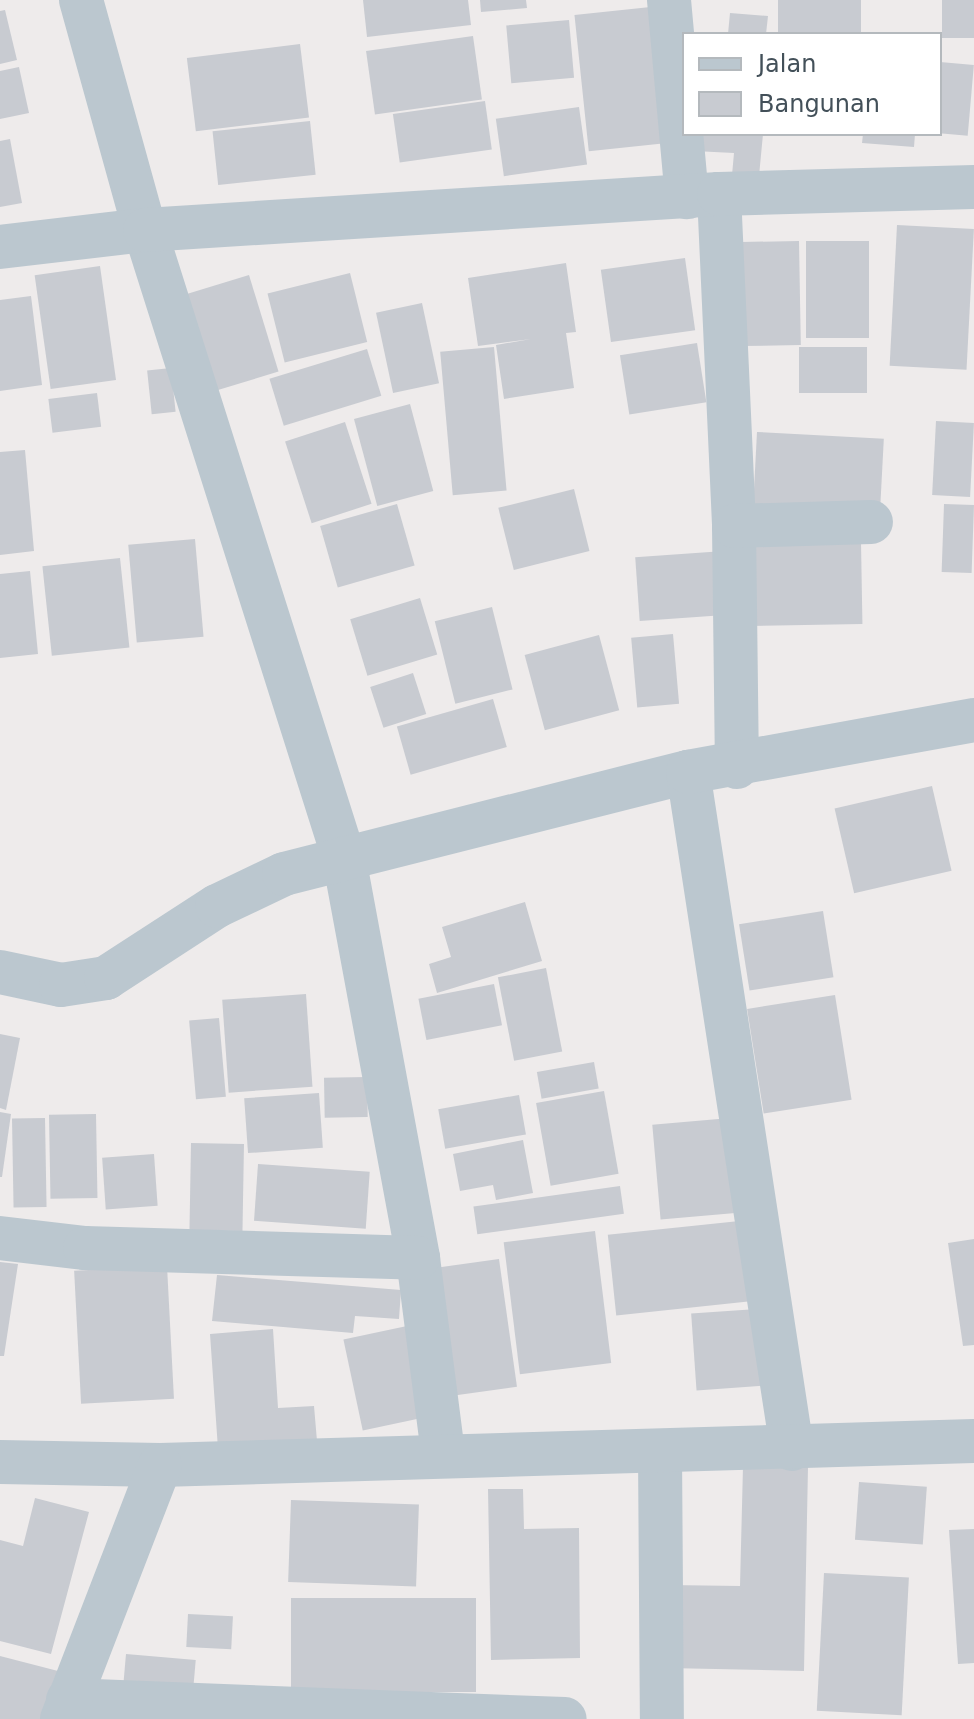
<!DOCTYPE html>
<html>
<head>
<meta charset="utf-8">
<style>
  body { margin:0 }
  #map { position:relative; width:974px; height:1719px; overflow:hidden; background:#eeebeb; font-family:"DejaVu Sans",sans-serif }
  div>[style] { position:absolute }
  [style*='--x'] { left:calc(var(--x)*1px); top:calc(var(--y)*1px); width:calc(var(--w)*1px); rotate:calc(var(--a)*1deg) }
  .building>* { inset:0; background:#c8cbd1; transform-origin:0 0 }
  .minor>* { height:44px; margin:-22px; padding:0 22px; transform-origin:22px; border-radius:22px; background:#bbc7cf }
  span { translate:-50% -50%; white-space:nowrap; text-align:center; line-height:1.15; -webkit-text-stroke:8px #fff; paint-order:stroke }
  .legend { position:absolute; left:682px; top:32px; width:260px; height:104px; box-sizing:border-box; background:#fff; border:2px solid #b4b9bd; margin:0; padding:10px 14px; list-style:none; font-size:24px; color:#435059 }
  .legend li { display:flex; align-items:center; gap:16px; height:40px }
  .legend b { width:40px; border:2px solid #b4b9bd }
</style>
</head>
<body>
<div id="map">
  <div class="building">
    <i style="clip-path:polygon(363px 0,468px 0,471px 25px,367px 37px)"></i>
    <i style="clip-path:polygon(480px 0,526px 0,527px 8px,481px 12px)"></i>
    <i style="left:778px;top:0;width:83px;height:34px"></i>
    <i style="left:942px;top:0;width:32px;height:38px"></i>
    <i style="left:660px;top:6px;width:137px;height:86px;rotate:84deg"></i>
    <i style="clip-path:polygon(5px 10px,17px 60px,0 64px,0 11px)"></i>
    <i style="clip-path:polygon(730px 13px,768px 16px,766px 34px,728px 34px)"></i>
    <i style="left:569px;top:20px;width:58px;height:63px;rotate:85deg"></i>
    <i style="left:473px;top:36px;width:64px;height:108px;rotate:82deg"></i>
    <i style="left:300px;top:44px;width:74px;height:114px;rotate:83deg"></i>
    <i style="left:940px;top:62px;width:34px;height:71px;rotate:5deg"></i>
    <i style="clip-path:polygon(19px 67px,29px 113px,0 119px,0 71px)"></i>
    <i style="left:485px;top:101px;width:49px;height:93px;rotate:82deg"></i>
    <i style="left:579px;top:107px;width:58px;height:84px;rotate:82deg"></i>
    <i style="left:310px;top:121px;width:54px;height:98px;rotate:84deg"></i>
    <i style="clip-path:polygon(695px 134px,763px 134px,759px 176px,732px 175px,734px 153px,694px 151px)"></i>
    <i style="clip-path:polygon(863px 134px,915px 134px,914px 147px,862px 143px)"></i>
    <i style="clip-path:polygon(10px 139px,22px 203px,0 207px,0 141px)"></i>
    <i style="left:897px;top:225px;width:77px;height:141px;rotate:3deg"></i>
    <i style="left:799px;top:241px;width:104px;height:58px;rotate:89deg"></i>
    <i style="left:806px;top:241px;width:63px;height:97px"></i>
    <i style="left:685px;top:258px;width:73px;height:85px;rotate:82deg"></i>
    <i style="clip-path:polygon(566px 263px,576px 332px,566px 333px,574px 388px,504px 399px,496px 345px,531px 339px,478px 346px,468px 278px)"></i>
    <i style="left:100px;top:266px;width:115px;height:66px;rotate:82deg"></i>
    <i style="left:350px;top:273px;width:71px;height:85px;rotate:76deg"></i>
    <i style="left:249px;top:275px;width:101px;height:65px;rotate:73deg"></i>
    <i style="clip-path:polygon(31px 296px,42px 385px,0 391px,0 300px)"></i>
    <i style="left:422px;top:303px;width:82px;height:47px;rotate:78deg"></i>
    <i style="left:697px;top:343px;width:60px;height:78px;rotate:81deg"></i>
    <i style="left:494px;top:347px;width:144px;height:54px;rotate:85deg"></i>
    <i style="left:799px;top:347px;width:68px;height:46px"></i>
    <i style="left:367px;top:349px;width:49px;height:102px;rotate:73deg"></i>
    <i style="left:171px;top:368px;width:44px;height:24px;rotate:84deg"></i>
    <i style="left:97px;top:393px;width:34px;height:49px;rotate:83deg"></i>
    <i style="left:410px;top:404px;width:90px;height:58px;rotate:75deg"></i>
    <i style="left:936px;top:421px;width:38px;height:74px;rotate:3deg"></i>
    <i style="left:345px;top:422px;width:86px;height:63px;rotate:72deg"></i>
    <i style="left:757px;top:432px;width:127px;height:77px;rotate:3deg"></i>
    <i style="clip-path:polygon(25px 450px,34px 551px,0 555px,0 452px)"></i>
    <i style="left:574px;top:489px;width:64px;height:78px;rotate:76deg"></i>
    <i style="left:397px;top:504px;width:64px;height:80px;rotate:74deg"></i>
    <i style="left:944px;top:504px;width:30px;height:68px;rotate:2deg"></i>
    <i style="left:195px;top:539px;width:98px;height:67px;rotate:85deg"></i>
    <i style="left:861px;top:542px;width:82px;height:113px;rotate:89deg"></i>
    <i style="left:724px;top:551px;width:64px;height:89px;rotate:86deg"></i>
    <i style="left:120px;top:558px;width:90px;height:78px;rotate:84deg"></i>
    <i style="clip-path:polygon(30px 571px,38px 654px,0 658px,0 574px)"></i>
    <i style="left:420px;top:598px;width:59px;height:73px;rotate:73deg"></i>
    <i style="left:492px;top:607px;width:85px;height:59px;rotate:76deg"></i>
    <i style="left:673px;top:634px;width:70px;height:42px;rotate:85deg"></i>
    <i style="left:599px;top:635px;width:78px;height:77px;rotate:75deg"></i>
    <i style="left:413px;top:673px;width:43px;height:45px;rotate:72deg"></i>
    <i style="left:493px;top:699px;width:50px;height:100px;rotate:74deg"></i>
    <i style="left:932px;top:786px;width:87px;height:100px;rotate:77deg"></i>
    <i style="clip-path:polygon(525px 902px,542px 961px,437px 993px,429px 964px,451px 957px,442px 927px)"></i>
    <i style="left:823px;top:911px;width:67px;height:85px;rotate:81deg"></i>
    <i style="left:546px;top:968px;width:85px;height:49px;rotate:79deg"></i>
    <i style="left:494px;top:984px;width:42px;height:77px;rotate:79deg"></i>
    <i style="left:306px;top:994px;width:93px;height:84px;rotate:86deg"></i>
    <i style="left:835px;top:995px;width:106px;height:89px;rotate:81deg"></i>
    <i style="left:219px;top:1018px;width:79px;height:30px;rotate:85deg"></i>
    <i style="clip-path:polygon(0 1034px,20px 1038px,6px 1110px,0 1108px)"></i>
    <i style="left:594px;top:1062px;width:27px;height:58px;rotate:80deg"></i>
    <i style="left:367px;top:1077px;width:40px;height:43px;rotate:89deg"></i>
    <i style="left:604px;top:1091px;width:84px;height:69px;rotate:80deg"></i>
    <i style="left:319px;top:1093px;width:55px;height:75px;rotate:86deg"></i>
    <i style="left:519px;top:1095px;width:40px;height:82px;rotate:80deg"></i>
    <i style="clip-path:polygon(0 1112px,11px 1114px,2px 1177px,0 1177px)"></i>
    <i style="left:96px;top:1114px;width:84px;height:47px;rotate:89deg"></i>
    <i style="left:45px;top:1118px;width:89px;height:33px;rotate:89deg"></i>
    <i style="left:730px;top:1118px;width:95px;height:78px;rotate:85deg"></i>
    <i style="clip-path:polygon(523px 1140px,533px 1193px,496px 1200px,493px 1185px,460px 1191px,453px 1154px)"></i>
    <i style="left:191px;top:1143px;width:53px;height:87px;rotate:1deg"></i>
    <i style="left:154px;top:1154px;width:52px;height:52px;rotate:86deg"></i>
    <i style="left:258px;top:1164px;width:112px;height:57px;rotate:4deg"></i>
    <i style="left:620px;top:1186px;width:28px;height:148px;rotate:82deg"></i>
    <i style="left:749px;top:1220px;width:81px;height:142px;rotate:84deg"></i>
    <i style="left:595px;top:1231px;width:133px;height:92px;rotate:83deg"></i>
    <i style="clip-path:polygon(974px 1239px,974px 1345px,963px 1346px,948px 1243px)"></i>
    <i style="left:499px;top:1259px;width:129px;height:67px;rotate:82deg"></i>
    <i style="clip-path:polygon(0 1262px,18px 1264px,4px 1356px,0 1356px)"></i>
    <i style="left:167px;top:1266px;width:133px;height:93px;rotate:87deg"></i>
    <i style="clip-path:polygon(217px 1275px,401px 1290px,399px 1319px,355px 1316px,353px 1333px,212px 1321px)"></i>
    <i style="left:757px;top:1309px;width:77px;height:66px;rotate:86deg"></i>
    <i style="left:407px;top:1326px;width:93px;height:65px;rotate:78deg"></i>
    <i style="clip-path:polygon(273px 1329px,278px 1408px,314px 1406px,317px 1441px,218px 1449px,210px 1334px)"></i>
    <i style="clip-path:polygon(743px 1466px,808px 1467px,804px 1671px,667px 1668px,669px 1585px,740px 1586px)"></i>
    <i style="left:859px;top:1482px;width:68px;height:58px;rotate:4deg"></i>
    <i style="clip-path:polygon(488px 1489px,523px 1489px,524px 1529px,579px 1528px,580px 1658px,491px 1660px)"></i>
    <i style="clip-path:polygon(35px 1498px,89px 1512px,51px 1654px,0 1641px,0 1540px,23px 1546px)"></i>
    <i style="left:291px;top:1500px;width:128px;height:82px;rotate:2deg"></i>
    <i style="clip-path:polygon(974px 1529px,974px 1663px,958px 1664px,949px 1530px)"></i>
    <i style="left:824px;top:1573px;width:85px;height:138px;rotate:3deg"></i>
    <i style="left:476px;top:1598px;width:94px;height:185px;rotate:90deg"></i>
    <i style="left:188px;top:1614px;width:45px;height:33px;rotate:3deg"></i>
    <i style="left:126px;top:1654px;width:70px;height:38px;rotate:5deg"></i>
    <i style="clip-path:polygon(0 1656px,58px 1671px,45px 1719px,0 1719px)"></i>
  </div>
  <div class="minor">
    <i style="--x:81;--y:0;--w:239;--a:74.5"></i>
    <i style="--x:145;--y:230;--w:659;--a:72.42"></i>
    <i style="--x:344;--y:858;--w:407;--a:79.5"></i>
    <i style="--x:418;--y:1258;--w:197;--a:82.7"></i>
    <i style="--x:669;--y:0;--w:198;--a:84.8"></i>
    <i style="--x:719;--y:194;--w:332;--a:87.4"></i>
    <i style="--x:734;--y:526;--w:241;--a:89.3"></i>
    <i style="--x:0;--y:247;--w:146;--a:-6.7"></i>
    <i style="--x:145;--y:230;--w:575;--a:-3.59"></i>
    <i style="--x:719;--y:194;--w:255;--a:-1.6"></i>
    <i style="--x:734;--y:526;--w:137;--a:-1.7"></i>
    <i style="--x:0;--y:972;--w:62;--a:12"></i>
    <i style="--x:61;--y:985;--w:46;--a:-8.8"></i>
    <i style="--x:106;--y:978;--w:132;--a:-33"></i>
    <i style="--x:217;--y:906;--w:74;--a:-25.5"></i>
    <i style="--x:284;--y:874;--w:417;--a:-14.2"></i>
    <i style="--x:0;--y:1238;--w:86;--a:6.7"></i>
    <i style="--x:85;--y:1248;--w:333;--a:1.7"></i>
    <i style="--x:792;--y:1449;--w:685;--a:-98.73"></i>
    <i style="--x:688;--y:772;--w:291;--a:-10.3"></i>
    <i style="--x:660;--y:1451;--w:268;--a:89.6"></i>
    <i style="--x:0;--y:1462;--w:160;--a:1.1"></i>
    <i style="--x:160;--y:1465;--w:814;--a:-1.69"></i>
    <i style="--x:68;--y:1700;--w:497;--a:2.2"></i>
    <i style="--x:62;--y:1719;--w:272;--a:-68.9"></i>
  </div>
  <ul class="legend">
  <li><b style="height:10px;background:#bbc7cf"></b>Jalan</li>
  <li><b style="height:22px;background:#c8cbd1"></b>Bangunan</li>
  </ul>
</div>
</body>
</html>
